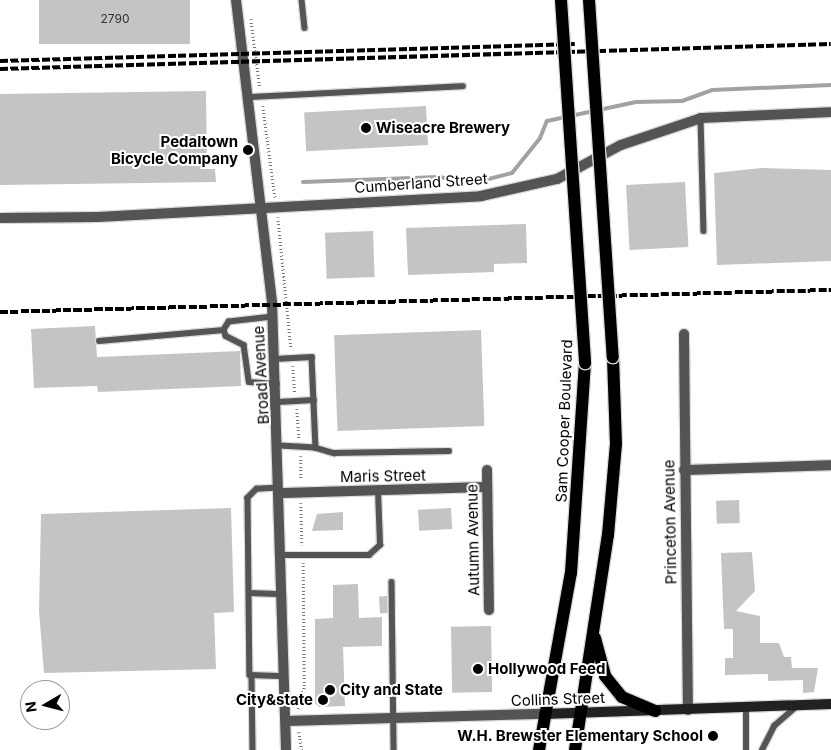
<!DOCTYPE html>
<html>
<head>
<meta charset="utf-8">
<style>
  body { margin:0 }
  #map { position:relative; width:831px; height:750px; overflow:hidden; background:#fff; font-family:Inter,sans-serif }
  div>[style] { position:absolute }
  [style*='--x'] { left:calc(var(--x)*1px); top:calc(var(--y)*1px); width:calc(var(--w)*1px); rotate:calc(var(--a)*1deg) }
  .stream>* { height:4px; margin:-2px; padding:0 2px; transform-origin:2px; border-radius:2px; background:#a2a2a2 }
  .building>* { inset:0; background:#c4c4c4; transform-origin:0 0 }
  .path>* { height:2.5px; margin-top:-1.25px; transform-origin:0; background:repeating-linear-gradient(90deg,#767676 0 1px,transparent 0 3.5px) }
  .roads { filter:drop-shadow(1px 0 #dbdbdb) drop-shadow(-1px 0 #dbdbdb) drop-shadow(0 1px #dbdbdb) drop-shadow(0 -1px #dbdbdb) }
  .lane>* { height:5.5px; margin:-2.75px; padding:0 2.75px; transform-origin:2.75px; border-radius:2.75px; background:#545454 }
  .street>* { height:10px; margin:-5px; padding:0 5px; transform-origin:5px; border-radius:5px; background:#545454 }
  .secondary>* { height:10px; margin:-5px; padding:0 5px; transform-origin:5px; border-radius:5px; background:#212121 }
  .primary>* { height:12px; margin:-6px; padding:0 6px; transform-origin:6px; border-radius:6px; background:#000 }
  .rail>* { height:4px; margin-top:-2px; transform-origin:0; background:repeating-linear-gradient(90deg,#000 0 8px,transparent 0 10.5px) }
  .bridges { filter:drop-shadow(1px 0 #dbdbdb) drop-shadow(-1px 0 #dbdbdb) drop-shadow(0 1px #dbdbdb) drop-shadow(0 -1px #dbdbdb) }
  .primary-bridge>* { height:12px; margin:-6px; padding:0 6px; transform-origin:6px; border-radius:6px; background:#000 }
  .dots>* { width:14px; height:14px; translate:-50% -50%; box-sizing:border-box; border:2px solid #fff; border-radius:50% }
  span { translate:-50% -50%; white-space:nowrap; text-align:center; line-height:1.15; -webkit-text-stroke:4px #fff; paint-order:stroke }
  .number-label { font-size:12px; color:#313131 }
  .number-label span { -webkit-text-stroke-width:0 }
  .poi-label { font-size:15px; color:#000; font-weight:700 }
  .left { translate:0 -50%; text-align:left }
  .right { translate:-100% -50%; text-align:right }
  .street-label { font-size:15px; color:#000 }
  .north { position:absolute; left:20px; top:680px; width:50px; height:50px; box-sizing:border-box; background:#fff; border:1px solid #999; border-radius:50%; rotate:262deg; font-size:14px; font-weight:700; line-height:20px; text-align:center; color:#000 }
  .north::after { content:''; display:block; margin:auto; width:18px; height:22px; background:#000; clip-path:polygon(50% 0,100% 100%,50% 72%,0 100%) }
</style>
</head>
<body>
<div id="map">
  <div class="stream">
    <i style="--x:303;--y:182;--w:136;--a:-2.1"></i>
    <i style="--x:439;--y:177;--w:35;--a:10"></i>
    <i style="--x:473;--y:183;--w:40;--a:-14.4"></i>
    <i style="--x:512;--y:173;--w:45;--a:-51.3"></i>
    <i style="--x:540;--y:138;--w:18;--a:-68"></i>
    <i style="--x:547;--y:121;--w:91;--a:-12.1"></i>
    <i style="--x:636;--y:102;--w:46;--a:-1.2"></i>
    <i style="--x:682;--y:101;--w:32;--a:-20"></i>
    <i style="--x:712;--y:90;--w:119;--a:-2.4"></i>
  </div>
  <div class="building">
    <i style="left:39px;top:0;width:151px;height:44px"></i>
    <i style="clip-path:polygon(206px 91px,207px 169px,215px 169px,216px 182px,0 185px,0 94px)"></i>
    <i style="left:426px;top:106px;width:39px;height:122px;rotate:87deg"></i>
    <i style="clip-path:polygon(761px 168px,831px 170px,831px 261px,717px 265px,714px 173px)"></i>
    <i style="left:685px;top:182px;width:65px;height:59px;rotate:87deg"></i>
    <i style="clip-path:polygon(526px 224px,527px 263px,494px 264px,494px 272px,408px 275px,406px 228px)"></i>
    <i style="left:373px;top:231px;width:46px;height:48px;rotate:88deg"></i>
    <i style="clip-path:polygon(95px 326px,97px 357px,240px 351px,241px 386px,98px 392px,97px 386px,34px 388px,31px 329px)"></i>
    <i style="left:481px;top:330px;width:96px;height:147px;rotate:88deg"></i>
    <i style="left:739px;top:500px;width:23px;height:23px;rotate:88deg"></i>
    <i style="clip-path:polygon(231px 508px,234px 612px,214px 613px,216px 669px,44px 673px,39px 611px,41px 514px)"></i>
    <i style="left:451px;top:508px;width:21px;height:33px;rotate:87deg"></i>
    <i style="clip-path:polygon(343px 512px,343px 530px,312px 531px,317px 514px)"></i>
    <i style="clip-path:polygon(752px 552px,755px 591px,736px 611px,760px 616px,760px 643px,779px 643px,784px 657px,791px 657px,792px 668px,818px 668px,814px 692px,803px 693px,803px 680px,768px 681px,768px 674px,725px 675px,725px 658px,733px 658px,733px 629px,724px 629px,721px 553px)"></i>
    <i style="clip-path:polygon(358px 584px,359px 618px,382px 617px,382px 646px,343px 647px,345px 706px,319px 707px,315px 703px,315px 619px,333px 618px,333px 585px)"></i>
    <i style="left:387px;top:596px;width:17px;height:8px;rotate:87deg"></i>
    <i style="left:491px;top:626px;width:66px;height:40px;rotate:89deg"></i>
  </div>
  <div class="path">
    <i style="--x:251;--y:19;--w:70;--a:82.6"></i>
    <i style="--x:263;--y:106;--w:92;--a:82.5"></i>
    <i style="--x:278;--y:217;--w:132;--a:84.3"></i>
    <i style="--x:293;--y:366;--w:27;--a:86"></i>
    <i style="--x:297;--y:409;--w:29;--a:86"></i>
    <i style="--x:301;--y:456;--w:24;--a:90"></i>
    <i style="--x:301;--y:503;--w:42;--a:88.6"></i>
    <i style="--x:298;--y:709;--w:24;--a:-75"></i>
    <i style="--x:304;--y:686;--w:123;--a:-90.5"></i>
    <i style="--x:299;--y:732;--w:18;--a:81"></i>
  </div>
  <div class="roads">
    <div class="lane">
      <i style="--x:302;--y:0;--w:28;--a:84"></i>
      <i style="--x:249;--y:97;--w:214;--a:-2.9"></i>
      <i style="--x:701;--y:118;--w:113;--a:88.5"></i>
      <i style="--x:273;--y:317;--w:44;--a:173.5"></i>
      <i style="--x:229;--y:322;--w:9;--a:122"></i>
      <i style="--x:224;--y:330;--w:6;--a:72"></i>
      <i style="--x:226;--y:336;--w:20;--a:27"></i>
      <i style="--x:244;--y:345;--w:37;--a:82"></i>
      <i style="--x:249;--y:382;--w:28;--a:4"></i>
      <i style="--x:99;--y:341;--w:125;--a:-5"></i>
      <i style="--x:275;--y:359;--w:37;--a:-3"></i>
      <i style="--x:312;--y:357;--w:91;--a:87.5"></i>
      <i style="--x:316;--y:448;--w:36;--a:-177"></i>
      <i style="--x:278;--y:402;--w:36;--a:-3"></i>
      <i style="--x:316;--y:448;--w:19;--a:16"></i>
      <i style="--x:334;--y:453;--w:115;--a:-1"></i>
      <i style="--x:279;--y:488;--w:22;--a:177"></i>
      <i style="--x:257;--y:489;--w:13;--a:135"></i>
      <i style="--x:248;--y:498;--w:177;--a:89.4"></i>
      <i style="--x:250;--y:675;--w:35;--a:2"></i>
      <i style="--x:281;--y:555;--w:88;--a:0"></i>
      <i style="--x:369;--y:555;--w:15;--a:-42"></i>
      <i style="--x:380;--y:545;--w:54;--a:-92.1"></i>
      <i style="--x:392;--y:582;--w:168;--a:89.3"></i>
      <i style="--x:250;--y:593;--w:33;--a:2"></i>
      <i style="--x:252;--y:678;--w:72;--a:89.2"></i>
      <i style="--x:746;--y:750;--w:42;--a:-90"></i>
      <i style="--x:762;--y:750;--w:27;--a:-63"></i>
      <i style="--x:774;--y:726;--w:30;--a:-41"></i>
    </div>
    <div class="street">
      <i style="--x:236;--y:0;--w:305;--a:83.2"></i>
      <i style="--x:272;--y:303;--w:447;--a:88.2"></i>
      <i style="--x:0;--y:218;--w:98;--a:-0.6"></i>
      <i style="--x:98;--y:217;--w:384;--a:-3.1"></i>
      <i style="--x:481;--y:196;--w:78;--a:-12.6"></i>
      <i style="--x:557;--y:179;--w:72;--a:-28"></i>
      <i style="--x:621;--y:145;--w:84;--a:-18.6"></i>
      <i style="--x:701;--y:118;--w:130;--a:-2.6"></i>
      <i style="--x:684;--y:334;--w:376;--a:89.4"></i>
      <i style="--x:487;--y:470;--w:140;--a:89.2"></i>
      <i style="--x:684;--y:470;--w:147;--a:-1.9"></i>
      <i style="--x:281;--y:493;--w:206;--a:-1.7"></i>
      <i style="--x:286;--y:721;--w:258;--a:-1.6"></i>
    </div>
    <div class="secondary">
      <i style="--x:544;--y:714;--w:287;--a:-2"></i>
    </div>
    <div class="primary">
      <i style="--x:595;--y:638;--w:39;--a:75"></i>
      <i style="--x:605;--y:676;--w:27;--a:51"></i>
      <i style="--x:622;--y:697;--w:36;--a:23"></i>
      <i style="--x:539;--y:750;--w:180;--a:-79.8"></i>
      <i style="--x:571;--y:573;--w:210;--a:-86.2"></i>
      <i style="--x:575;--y:750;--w:218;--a:-81.3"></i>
      <i style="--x:608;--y:535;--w:91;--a:-85"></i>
      <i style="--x:616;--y:444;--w:87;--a:-92"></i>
    </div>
  </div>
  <div class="rail">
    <i style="--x:0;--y:61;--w:575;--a:-1.69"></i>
    <i style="--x:0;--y:69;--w:831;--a:-1.72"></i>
    <i style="--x:0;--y:312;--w:831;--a:-1.52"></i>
  </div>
  <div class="bridges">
    <div class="primary-bridge">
      <i style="--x:561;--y:0;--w:364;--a:86.2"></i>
      <i style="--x:589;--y:0;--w:358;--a:86.2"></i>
    </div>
  </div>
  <div class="dots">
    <i style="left:366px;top:128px;background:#000"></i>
    <i style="left:248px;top:150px;background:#000"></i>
    <i style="left:478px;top:669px;background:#000"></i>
    <i style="left:330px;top:690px;background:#000"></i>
    <i style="left:323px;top:700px;background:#000"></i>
    <i style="left:713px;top:736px;background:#000"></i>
  </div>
  <div class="number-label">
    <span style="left:115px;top:19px">2790</span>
  </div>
  <div class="poi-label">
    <span class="left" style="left:376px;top:128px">Wiseacre Brewery</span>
    <span class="right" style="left:238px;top:150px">Pedaltown<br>Bicycle Company</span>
    <span class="left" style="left:488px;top:669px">Hollywood Feed</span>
    <span class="left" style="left:340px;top:690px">City and State</span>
    <span class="right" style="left:313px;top:700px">City&amp;state</span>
    <span class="right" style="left:703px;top:736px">W.H. Brewster Elementary School</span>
  </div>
  <div class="street-label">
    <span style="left:421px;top:183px;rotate:-4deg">Cumberland Street</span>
    <span style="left:261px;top:375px;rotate:-93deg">Broad Avenue</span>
    <span style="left:564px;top:421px;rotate:-88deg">Sam Cooper Boulevard</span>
    <span style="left:383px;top:476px;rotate:-1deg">Maris Street</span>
    <span style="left:670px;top:522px;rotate:-91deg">Princeton Avenue</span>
    <span style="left:473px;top:540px;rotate:-91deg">Autumn Avenue</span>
    <span style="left:558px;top:699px;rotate:-2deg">Collins Street</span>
  </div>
  <div class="north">N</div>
</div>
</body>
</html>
